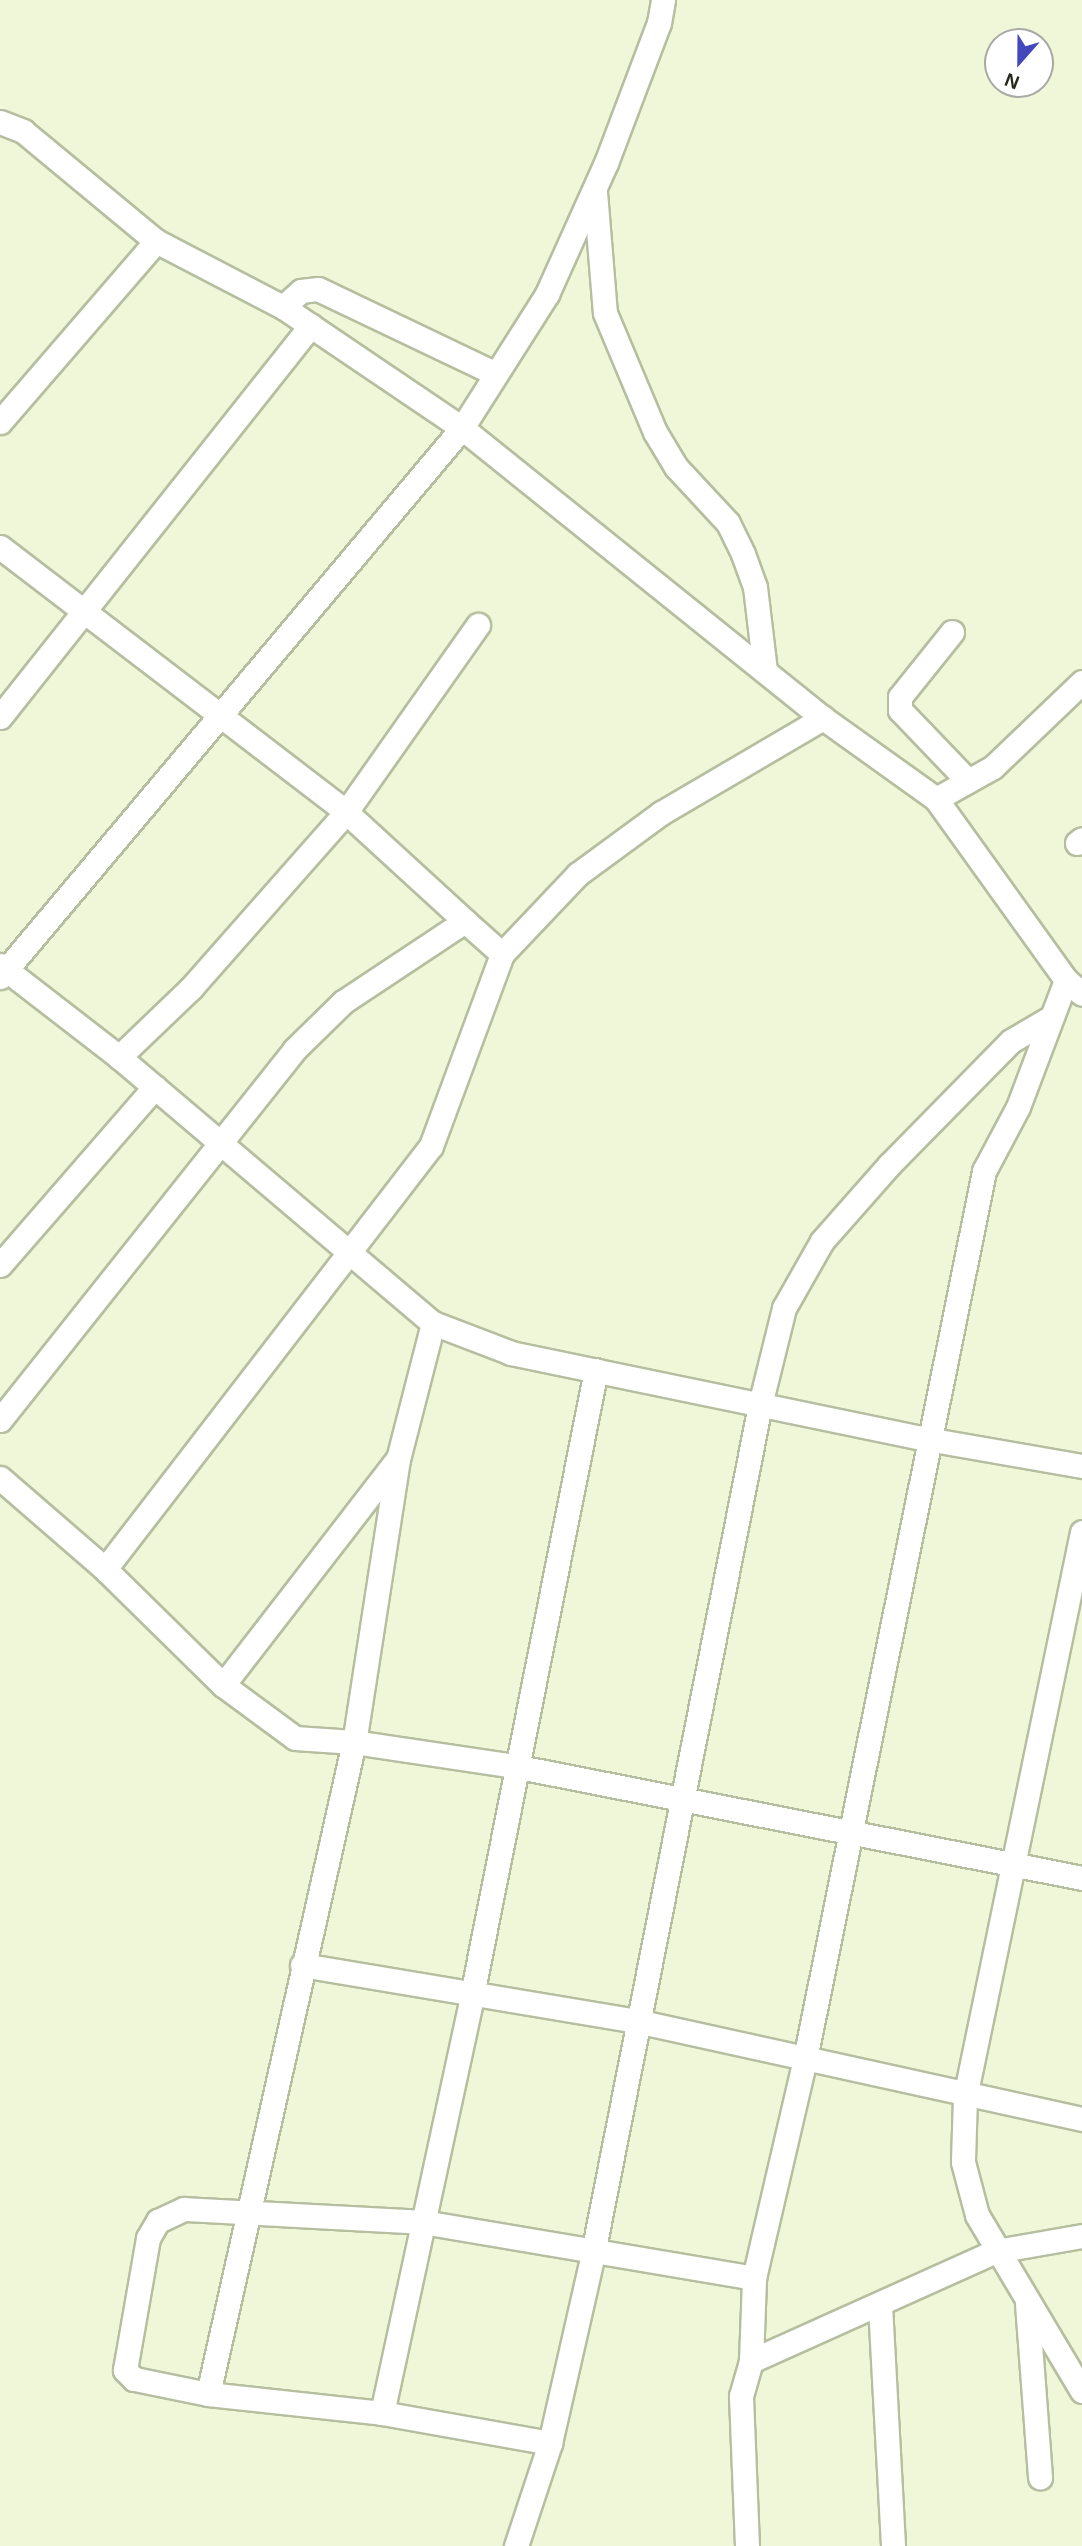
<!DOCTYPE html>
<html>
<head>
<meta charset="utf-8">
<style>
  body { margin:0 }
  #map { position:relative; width:1082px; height:2546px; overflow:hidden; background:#eff7d8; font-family:Arial,sans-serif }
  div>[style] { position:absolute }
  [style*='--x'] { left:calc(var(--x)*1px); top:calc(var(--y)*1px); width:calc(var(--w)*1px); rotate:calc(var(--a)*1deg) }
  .roads { filter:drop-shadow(2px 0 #b6bea0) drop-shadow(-2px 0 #b6bea0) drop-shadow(0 2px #b6bea0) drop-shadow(0 -2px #b6bea0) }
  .minor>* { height:23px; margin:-11.5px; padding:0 11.5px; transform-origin:11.5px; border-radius:11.5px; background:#fff }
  span { translate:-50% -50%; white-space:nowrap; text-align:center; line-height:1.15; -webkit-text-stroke:7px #fff; paint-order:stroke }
  .north { position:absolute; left:984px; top:28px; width:70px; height:70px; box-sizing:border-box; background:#fff; border:2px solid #a8a9a5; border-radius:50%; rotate:201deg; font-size:19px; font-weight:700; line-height:28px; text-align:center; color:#25281d }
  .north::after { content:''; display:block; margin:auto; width:24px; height:32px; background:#4448bd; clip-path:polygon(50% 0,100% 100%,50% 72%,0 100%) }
</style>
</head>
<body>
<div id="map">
  <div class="roads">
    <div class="minor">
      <i style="--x:0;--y:122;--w:25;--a:21"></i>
      <i style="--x:23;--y:131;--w:173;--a:39.6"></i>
      <i style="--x:156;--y:241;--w:143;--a:27.5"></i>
      <i style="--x:283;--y:307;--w:216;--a:34.1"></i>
      <i style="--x:462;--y:428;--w:463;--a:38.8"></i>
      <i style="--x:823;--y:718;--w:139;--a:35.6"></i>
      <i style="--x:936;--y:799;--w:223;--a:54.3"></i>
      <i style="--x:1066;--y:980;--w:21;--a:41"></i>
      <i style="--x:595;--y:192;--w:121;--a:85.3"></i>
      <i style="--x:605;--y:313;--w:129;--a:67.2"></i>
      <i style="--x:655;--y:432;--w:41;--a:59"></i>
      <i style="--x:676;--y:467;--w:76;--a:47.1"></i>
      <i style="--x:728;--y:523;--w:34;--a:64"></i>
      <i style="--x:743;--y:554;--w:35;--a:70"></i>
      <i style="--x:755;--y:587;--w:85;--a:83.2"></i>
      <i style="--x:283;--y:307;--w:24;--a:-42"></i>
      <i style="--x:301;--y:291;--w:17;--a:-7"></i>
      <i style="--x:318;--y:289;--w:197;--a:25.5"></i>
      <i style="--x:0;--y:422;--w:239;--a:-49.2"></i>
      <i style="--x:0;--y:547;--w:436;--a:37.4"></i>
      <i style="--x:346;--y:812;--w:161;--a:42.5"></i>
      <i style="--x:952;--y:632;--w:83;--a:128.7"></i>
      <i style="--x:900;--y:697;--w:13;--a:90"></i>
      <i style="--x:900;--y:710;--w:98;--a:46.2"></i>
      <i style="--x:0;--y:717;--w:500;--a:-51.57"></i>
      <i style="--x:936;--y:799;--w:65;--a:-29.3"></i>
      <i style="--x:993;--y:767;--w:123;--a:-43.7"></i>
      <i style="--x:1077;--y:843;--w:6;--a:-39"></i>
      <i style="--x:0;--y:965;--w:150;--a:37.7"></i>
      <i style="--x:119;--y:1057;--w:412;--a:40.3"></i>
      <i style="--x:433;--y:1323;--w:84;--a:21"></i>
      <i style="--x:511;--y:1353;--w:425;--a:11.7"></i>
      <i style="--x:927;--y:1439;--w:157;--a:9.9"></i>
      <i style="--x:0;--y:977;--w:718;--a:-49.92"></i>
      <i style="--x:462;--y:428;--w:159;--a:-57.6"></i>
      <i style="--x:547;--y:294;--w:144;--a:-65.8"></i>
      <i style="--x:606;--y:163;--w:150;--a:-69.3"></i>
      <i style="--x:659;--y:23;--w:23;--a:-80"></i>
      <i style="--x:119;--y:1057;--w:100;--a:-43.8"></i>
      <i style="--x:191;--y:988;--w:235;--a:-48.6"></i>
      <i style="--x:346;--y:812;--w:229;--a:-54.8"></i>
      <i style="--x:0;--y:1265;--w:236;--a:-49"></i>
      <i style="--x:433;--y:1323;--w:140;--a:104.4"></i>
      <i style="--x:398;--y:1459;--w:286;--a:98.8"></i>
      <i style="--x:354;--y:1742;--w:668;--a:102.62"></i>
      <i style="--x:208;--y:2394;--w:175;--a:6.2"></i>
      <i style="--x:382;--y:2413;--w:171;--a:10.1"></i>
      <i style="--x:0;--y:1420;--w:473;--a:-51.5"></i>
      <i style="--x:294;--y:1050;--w:69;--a:-44.4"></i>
      <i style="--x:343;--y:1002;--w:146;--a:-33.6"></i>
      <i style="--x:465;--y:921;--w:50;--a:41.7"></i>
      <i style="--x:0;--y:1478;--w:139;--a:40.9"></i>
      <i style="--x:105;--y:1569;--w:165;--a:44.5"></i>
      <i style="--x:223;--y:1685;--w:89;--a:36.4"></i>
      <i style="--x:295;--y:1738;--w:59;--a:3.9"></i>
      <i style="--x:354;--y:1742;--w:162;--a:8.5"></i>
      <i style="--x:514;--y:1766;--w:579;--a:11.15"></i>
      <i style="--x:1082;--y:1532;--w:577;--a:101.7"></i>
      <i style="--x:965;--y:2097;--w:65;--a:91.8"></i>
      <i style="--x:963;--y:2162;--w:55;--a:75.2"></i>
      <i style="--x:977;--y:2215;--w:205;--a:59.2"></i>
      <i style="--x:105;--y:1569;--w:534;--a:-52.38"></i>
      <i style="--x:431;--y:1146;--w:205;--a:-69.7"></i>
      <i style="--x:502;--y:954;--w:110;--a:-46.5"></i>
      <i style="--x:578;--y:874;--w:103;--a:-36.3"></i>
      <i style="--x:661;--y:813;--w:188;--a:-30.4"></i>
      <i style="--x:223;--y:1685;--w:283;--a:-52.3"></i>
      <i style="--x:302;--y:1965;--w:344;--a:9.5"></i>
      <i style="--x:641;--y:2022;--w:452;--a:12.4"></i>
      <i style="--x:1027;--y:2304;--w:174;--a:85.7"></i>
      <i style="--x:880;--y:2305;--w:241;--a:86.9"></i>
      <i style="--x:751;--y:2361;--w:83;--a:-87.9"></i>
      <i style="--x:754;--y:2278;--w:225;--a:-76.9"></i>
      <i style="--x:805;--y:2059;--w:906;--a:-78.6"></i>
      <i style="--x:984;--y:1171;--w:72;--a:-62"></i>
      <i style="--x:1018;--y:1107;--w:136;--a:-69.3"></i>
      <i style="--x:208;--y:2394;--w:76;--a:-168.5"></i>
      <i style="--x:134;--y:2379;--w:13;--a:-135"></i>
      <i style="--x:125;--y:2370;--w:134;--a:-80.1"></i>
      <i style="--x:148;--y:2238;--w:20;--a:-60"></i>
      <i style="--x:158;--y:2221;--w:29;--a:-25"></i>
      <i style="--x:184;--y:2209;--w:239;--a:3.1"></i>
      <i style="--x:423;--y:2222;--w:336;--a:9.6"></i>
      <i style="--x:382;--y:2413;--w:428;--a:-77.8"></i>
      <i style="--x:472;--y:1995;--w:637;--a:-78.78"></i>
      <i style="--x:516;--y:2546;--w:108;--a:-71.7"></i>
      <i style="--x:550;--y:2443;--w:195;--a:-77.2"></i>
      <i style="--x:593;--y:2253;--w:864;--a:-78.86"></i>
      <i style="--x:760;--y:1405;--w:100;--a:-76.1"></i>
      <i style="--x:784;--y:1308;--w:77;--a:-60.4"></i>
      <i style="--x:822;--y:1241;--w:101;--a:-48.6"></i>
      <i style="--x:889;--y:1165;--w:174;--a:-45.5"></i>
      <i style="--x:1011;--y:1041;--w:43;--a:-30.7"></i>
      <i style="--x:747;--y:2546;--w:150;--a:-92.3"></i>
      <i style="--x:741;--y:2396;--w:36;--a:-74"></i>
      <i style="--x:751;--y:2361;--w:269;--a:-24.2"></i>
      <i style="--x:996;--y:2251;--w:87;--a:-9.9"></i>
    </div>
  </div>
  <div class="north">N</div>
</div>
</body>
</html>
